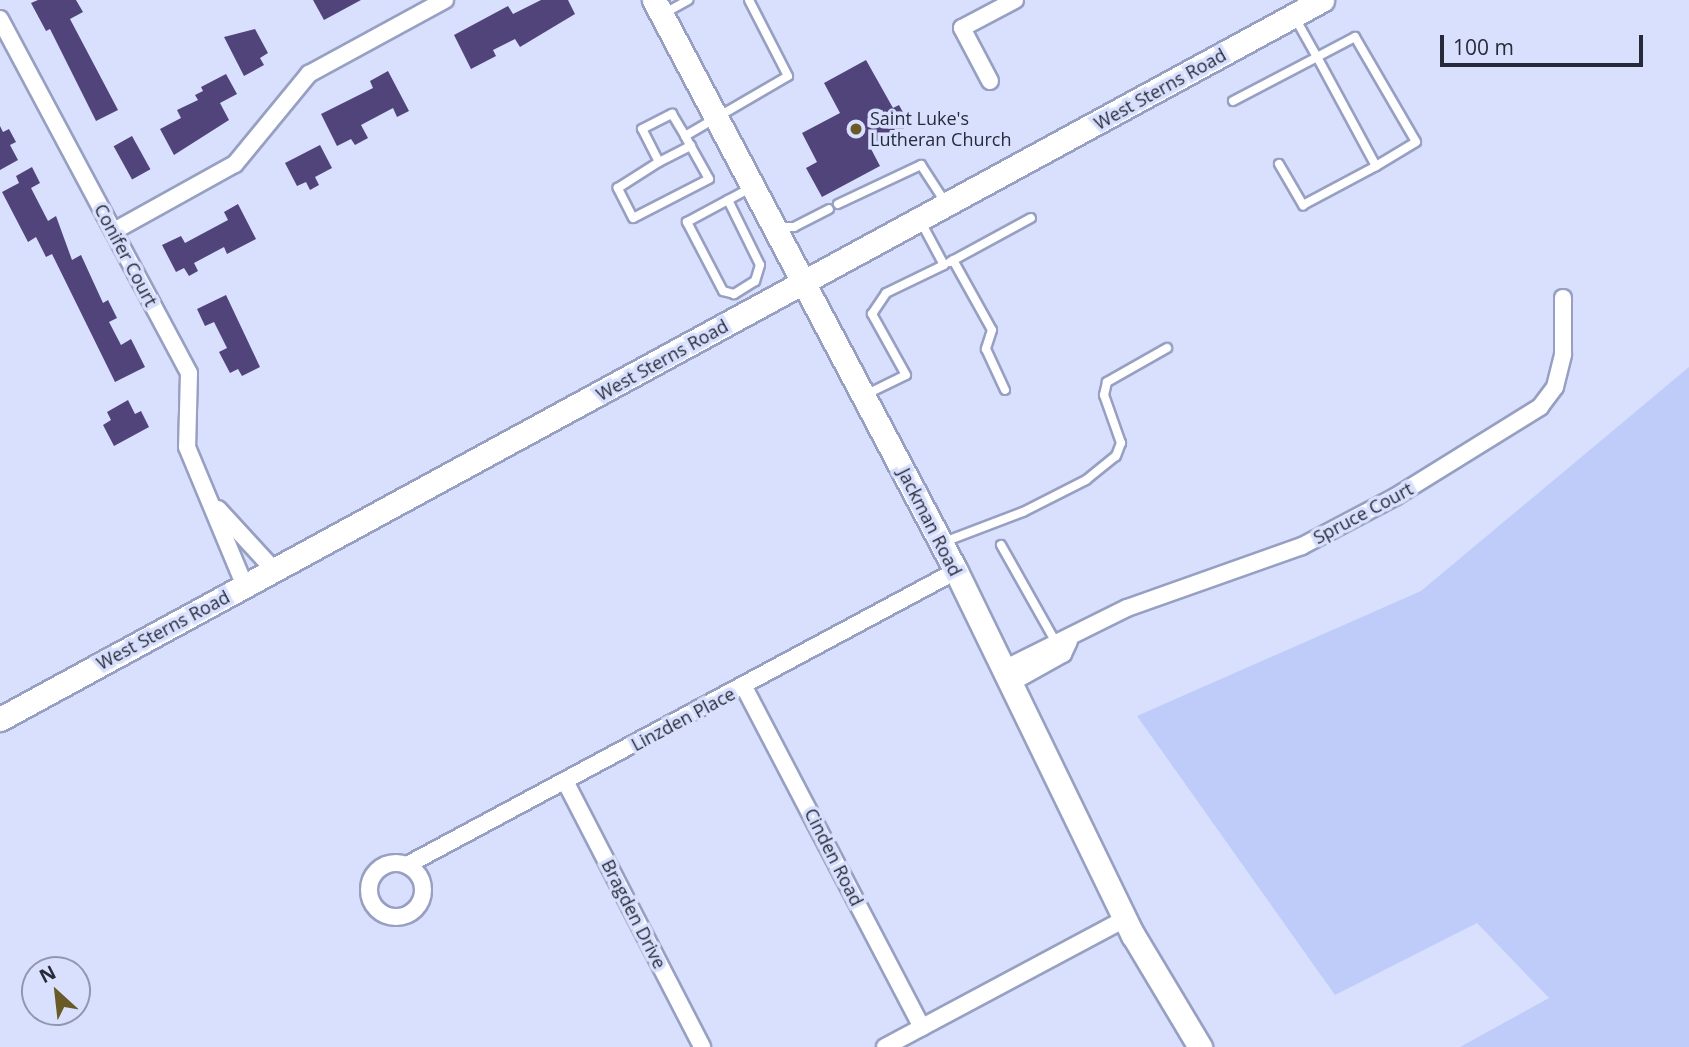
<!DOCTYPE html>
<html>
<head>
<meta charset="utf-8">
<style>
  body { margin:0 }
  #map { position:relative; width:1689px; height:1047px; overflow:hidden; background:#d8e0fd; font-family:"Open Sans",sans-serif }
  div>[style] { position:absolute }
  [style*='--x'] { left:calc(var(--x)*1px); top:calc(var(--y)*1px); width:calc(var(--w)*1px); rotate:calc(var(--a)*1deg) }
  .green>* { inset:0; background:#bfccfa }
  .building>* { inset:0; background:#50447a; transform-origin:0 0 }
  .roads { filter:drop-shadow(2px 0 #97a0c2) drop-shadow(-2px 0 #97a0c2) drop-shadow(0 2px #97a0c2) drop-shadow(0 -2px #97a0c2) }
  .lane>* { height:8px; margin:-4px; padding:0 4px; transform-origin:4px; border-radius:4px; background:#fff }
  .street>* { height:16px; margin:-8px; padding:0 8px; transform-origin:8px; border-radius:8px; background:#fff }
  .street>.ring { margin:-8px; padding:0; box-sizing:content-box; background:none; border:16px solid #fff; border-radius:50% }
  .secondary>* { height:23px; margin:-11.5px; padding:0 11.5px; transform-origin:11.5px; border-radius:11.5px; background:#fff }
  .dots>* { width:19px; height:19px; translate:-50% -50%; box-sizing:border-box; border:4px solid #d8e0fd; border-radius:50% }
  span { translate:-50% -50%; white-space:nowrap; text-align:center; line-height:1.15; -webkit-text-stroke:7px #d8e0fd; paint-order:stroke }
  .street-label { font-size:18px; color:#272a38 }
  .poi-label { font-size:18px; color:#272a38 }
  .left { translate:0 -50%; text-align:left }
  .north { position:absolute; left:21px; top:956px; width:70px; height:70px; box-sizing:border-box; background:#d8e0fd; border:2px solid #9197ae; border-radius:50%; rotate:333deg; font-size:19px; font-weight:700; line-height:28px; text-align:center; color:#272a38 }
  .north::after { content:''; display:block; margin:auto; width:24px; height:32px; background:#695a27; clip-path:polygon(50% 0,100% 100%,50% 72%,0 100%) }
  .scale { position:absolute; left:1440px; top:35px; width:203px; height:32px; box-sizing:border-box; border:4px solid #272a38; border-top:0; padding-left:9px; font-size:21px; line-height:24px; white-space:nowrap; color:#272a38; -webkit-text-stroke:5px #d8e0fd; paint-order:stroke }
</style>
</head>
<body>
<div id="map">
  <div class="green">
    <i style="clip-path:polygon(1689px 367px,1689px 1047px,1460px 1047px,1549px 998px,1477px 923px,1335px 995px,1137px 716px,1421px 591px)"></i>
  </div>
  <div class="building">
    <i style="clip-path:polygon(38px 0,76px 0,83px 12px,70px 19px,118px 110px,96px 121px,50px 29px,46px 31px,31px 3px)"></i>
    <i style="clip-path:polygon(313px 0,361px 0,324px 20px)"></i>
    <i style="clip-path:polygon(541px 0,568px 0,575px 14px,520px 47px,515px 39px,493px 50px,496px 56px,471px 69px,454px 35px,508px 6px,513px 14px)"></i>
    <i style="clip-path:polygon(255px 29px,268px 53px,260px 58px,264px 65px,244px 76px,224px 37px)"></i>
    <i style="clip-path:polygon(866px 60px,893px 108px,899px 105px,910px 125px,870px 147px,880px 166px,822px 197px,806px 168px,817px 162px,802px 133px,840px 113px,824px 83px)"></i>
    <i style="clip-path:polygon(388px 71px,409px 111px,397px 117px,393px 108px,361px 125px,368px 138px,355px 145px,351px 139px,337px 146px,321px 114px,373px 88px,370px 81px)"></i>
    <i style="clip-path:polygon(226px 74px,237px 94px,220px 103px,229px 120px,174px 155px,160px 129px,181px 118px,177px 110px,198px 100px,195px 95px,203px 91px,201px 87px)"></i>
    <i style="clip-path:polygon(0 126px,3px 132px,9px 129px,16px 142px,10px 145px,18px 160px,0 170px)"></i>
    <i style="left:132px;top:136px;width:38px;height:21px;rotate:61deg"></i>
    <i style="clip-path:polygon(320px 145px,332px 168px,315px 177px,319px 185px,310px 190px,306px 182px,297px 186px,285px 163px)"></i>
    <i style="clip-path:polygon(32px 167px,40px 183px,31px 188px,48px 221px,56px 216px,72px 260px,81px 255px,103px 303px,108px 300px,117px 318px,109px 322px,121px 345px,131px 339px,145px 367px,115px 382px,52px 254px,46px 257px,36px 237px,28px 242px,2px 192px,19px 183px,16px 176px)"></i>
    <i style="clip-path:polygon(238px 204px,256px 239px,227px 254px,224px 247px,194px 263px,198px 271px,189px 276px,184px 268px,176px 272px,162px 245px,181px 236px,185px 243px,213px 228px,228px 220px,224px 212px)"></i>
    <i style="clip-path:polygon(226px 295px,260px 367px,242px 376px,238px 369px,230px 373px,219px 352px,227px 348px,214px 322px,205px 326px,197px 309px)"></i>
    <i style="clip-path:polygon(128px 400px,135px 414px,141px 411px,149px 427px,114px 446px,103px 425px,111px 420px,107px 412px)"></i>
  </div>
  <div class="roads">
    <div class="lane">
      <i style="--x:663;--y:14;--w:29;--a:-29"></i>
      <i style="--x:1233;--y:101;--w:95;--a:-27.6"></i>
      <i style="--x:1317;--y:57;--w:45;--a:-119.4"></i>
      <i style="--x:685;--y:136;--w:49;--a:60.8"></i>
      <i style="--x:709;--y:179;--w:85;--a:152.8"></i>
      <i style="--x:633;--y:218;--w:34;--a:-117"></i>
      <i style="--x:618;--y:188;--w:49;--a:-32.4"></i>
      <i style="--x:659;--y:162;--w:37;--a:-117"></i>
      <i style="--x:642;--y:129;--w:34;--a:-27"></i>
      <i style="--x:672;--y:114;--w:26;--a:59"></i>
      <i style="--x:685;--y:136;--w:119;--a:-30.2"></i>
      <i style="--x:788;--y:76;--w:85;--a:-117.2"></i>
      <i style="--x:659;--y:162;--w:36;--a:-27"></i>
      <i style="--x:1279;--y:164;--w:48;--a:59.7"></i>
      <i style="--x:1303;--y:205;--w:83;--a:-28.1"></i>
      <i style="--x:1376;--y:166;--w:124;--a:-118.4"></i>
      <i style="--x:1317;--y:57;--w:43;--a:-27.8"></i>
      <i style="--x:1355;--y:37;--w:121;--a:59.8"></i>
      <i style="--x:1416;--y:142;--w:47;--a:149"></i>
      <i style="--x:728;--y:200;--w:72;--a:63.8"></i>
      <i style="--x:760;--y:265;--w:17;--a:107"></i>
      <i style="--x:755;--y:281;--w:25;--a:148"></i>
      <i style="--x:734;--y:294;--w:11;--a:-165"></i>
      <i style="--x:723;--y:291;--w:78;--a:-117.6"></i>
      <i style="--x:687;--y:222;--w:47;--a:-28.2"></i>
      <i style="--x:728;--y:200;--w:27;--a:-28"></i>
      <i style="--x:838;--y:204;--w:92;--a:-25.2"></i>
      <i style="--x:921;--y:165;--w:44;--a:57"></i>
      <i style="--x:777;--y:227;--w:17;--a:0"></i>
      <i style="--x:794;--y:227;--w:39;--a:-27"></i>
      <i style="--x:953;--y:260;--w:80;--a:60.9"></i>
      <i style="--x:992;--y:330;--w:20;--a:108"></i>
      <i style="--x:986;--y:349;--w:45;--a:65.1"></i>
      <i style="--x:950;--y:262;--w:92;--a:-28.5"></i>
      <i style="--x:867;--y:394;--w:43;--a:-26"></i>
      <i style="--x:906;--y:375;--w:70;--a:-119.1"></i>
      <i style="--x:872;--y:314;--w:25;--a:-56"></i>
      <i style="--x:886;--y:293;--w:64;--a:-25.8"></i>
      <i style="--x:944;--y:265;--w:51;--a:-118.1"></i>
      <i style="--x:944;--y:542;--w:85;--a:-20.8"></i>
      <i style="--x:1023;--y:512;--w:71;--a:-26.9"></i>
      <i style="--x:1086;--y:480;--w:38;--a:-39"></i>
      <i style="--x:1116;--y:456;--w:14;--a:-69"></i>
      <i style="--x:1121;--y:443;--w:51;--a:-109.5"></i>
      <i style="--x:1104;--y:395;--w:13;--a:-77"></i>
      <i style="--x:1107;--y:382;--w:69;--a:-29.5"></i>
      <i style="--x:1001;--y:545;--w:110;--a:60.6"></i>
    </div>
    <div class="street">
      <i style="--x:0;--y:19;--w:401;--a:61.9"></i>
      <i style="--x:189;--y:373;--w:74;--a:91.5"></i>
      <i style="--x:187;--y:447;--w:151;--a:67.4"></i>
      <i style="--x:990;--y:81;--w:60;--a:-117.8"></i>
      <i style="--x:962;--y:28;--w:60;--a:-27.8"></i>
      <i style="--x:114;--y:231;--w:138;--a:-29"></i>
      <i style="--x:235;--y:164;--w:117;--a:-50.6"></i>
      <i style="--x:309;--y:74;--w:155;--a:-28.6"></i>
      <i style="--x:218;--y:509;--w:83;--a:47.4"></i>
      <i style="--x:1002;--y:670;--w:140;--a:-26.4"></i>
      <i style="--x:1127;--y:608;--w:186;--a:-19.5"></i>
      <i style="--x:1302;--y:546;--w:105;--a:-27.8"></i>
      <i style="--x:1395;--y:497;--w:171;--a:-31.8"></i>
      <i style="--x:1540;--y:407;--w:25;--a:-53"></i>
      <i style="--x:1555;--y:387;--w:34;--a:-76"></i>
      <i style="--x:1563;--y:354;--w:56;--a:-90"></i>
      <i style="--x:1009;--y:684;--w:62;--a:-29.1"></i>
      <i style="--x:1063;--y:654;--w:14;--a:-65"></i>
      <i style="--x:744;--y:687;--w:384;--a:62.4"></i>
      <i style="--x:565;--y:781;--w:299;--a:62.7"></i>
      <i class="ring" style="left:369px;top:863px;width:38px;height:38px"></i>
      <i style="--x:409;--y:864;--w:621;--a:-28.18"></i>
      <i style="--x:885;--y:1047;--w:272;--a:-28.1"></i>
    </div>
    <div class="secondary">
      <i style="--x:654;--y:0;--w:646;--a:62.13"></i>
      <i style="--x:956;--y:571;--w:405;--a:64.1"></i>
      <i style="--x:1133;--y:935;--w:131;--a:59.1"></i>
      <i style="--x:0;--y:719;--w:1505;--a:-28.54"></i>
    </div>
  </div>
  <div class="dots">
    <i style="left:856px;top:129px;background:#695a27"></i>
  </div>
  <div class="street-label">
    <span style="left:1160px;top:89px;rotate:-29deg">West Sterns Road</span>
    <span style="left:126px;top:255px;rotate:62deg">Conifer Court</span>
    <span style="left:662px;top:360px;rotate:-29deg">West Sterns Road</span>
    <span style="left:1363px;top:513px;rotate:-28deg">Spruce Court</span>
    <span style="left:930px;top:522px;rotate:63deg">Jackman Road</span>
    <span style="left:163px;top:630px;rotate:-28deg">West Sterns Road</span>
    <span style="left:683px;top:719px;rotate:-28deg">Linzden Place</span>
    <span style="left:834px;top:857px;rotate:63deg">Cinden Road</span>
    <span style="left:634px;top:914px;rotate:63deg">Bragden Drive</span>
  </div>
  <div class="poi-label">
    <span class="left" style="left:870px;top:129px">Saint Luke's<br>Lutheran Church</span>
  </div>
  <div class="north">N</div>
  <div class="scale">100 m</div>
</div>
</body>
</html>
